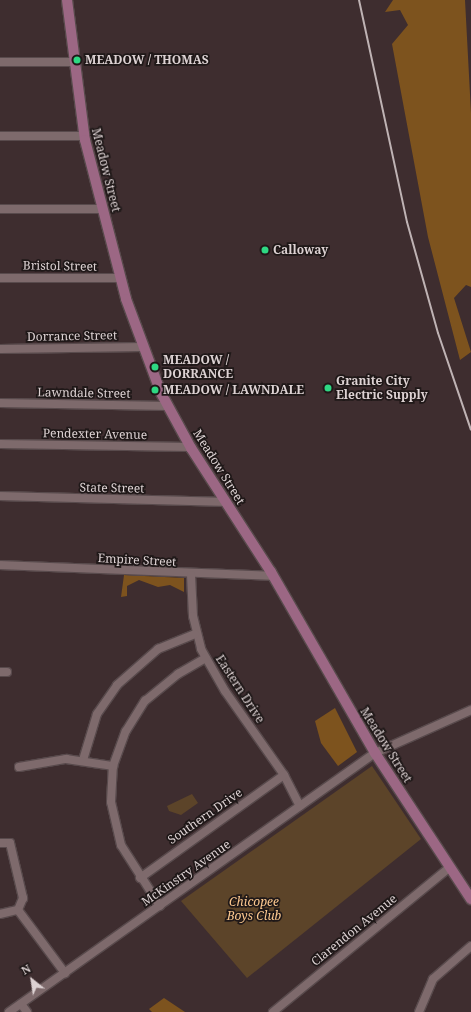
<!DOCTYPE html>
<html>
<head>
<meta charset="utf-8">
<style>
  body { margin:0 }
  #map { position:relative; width:471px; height:1012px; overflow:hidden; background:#3e2d2f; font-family:"Noto Serif",serif }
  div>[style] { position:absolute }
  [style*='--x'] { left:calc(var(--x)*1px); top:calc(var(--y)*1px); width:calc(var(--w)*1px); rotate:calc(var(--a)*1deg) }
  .green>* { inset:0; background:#5c4429 }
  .forest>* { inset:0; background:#7d531e }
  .roads { filter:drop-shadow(1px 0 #584a4c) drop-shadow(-1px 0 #584a4c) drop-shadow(0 1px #584a4c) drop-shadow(0 -1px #584a4c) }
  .minor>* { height:8px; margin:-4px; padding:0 4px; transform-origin:4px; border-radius:4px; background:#7e6a6c }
  .major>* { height:10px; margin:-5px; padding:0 5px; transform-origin:5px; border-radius:5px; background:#9c6784 }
  .rail>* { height:2px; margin:-1px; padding:0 1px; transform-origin:1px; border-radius:1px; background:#bfb3b4 }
  .dots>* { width:11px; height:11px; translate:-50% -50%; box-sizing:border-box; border:2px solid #1f1818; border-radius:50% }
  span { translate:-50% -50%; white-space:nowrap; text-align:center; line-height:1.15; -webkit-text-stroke:3.5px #1f1818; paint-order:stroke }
  .poi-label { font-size:12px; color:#ddd2d3; font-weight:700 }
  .left { translate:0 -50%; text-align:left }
  .street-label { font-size:12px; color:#ddd2d3 }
  .park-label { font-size:12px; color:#fcc88f; font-style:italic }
  .north { position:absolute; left:12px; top:960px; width:40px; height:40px; -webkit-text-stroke:3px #1f1818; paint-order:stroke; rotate:330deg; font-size:11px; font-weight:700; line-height:16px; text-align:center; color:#ddd2d3 }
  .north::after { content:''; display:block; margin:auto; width:14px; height:18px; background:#ddd2d3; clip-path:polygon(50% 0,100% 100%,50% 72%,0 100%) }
</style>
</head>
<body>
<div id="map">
  <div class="green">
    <i style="clip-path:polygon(372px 766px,421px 839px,247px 978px,181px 901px)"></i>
    <i style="clip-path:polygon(192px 794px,198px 803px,181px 815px,169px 811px,167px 806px)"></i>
  </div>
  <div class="forest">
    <i style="clip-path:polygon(393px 0,465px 0,471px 113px,471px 287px,466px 285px,454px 298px,471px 352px,460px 360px,428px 237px,392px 44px,408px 25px,400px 10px,385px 12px)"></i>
    <i style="clip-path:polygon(124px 575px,184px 578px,184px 592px,170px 585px,158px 587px,139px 580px,127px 586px,127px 596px,121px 597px)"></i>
    <i style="clip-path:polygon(335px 708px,357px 752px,338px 766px,321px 743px,315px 721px)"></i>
    <i style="clip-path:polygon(164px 998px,185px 1012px,152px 1012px,149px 1009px)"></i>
  </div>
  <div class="roads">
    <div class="minor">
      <i style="--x:0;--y:62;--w:72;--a:0"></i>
      <i style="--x:0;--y:136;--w:84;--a:0"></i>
      <i style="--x:0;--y:209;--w:103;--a:0"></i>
      <i style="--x:0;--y:278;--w:121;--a:0"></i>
      <i style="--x:0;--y:349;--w:144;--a:-0.8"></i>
      <i style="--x:0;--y:403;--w:168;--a:1"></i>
      <i style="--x:0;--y:444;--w:190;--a:0.9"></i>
      <i style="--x:0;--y:496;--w:225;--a:1.5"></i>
      <i style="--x:0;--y:565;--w:273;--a:2.3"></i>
      <i style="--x:191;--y:575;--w:41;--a:87.2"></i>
      <i style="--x:193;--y:616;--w:34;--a:76"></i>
      <i style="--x:201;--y:649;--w:48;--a:60.3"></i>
      <i style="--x:225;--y:691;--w:103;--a:54.9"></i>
      <i style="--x:284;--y:775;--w:35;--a:63"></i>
      <i style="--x:0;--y:672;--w:7;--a:0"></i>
      <i style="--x:83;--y:760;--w:48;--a:-73.1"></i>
      <i style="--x:97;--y:714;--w:35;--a:-55"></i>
      <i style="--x:117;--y:685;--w:55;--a:-41.3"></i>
      <i style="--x:158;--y:649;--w:40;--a:-22"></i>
      <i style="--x:19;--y:767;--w:48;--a:-9.7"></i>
      <i style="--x:66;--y:759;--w:48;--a:8.5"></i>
      <i style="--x:0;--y:843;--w:10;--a:0"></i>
      <i style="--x:10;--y:843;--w:57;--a:76.7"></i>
      <i style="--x:23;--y:898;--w:13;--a:113"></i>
      <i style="--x:18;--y:910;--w:79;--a:53.3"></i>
      <i style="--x:140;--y:878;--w:177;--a:-35.6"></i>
      <i style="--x:160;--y:906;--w:72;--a:-122.6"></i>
      <i style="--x:121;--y:845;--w:44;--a:-103.1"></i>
      <i style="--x:111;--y:802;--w:36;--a:-87"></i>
      <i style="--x:113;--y:766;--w:37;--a:-70"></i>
      <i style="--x:126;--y:731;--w:36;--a:-58"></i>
      <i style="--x:145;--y:701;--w:43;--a:-39.3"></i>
      <i style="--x:178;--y:674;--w:32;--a:-30"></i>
      <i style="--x:0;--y:914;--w:18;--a:-13"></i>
      <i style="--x:21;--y:1004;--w:10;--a:53"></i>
      <i style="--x:9;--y:1012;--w:448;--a:-35.3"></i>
      <i style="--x:375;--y:753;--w:105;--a:-24.1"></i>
      <i style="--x:273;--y:1012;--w:229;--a:-39.3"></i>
      <i style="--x:419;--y:1012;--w:36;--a:-67"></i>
      <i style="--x:433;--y:979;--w:50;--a:-41"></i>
    </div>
    <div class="major">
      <i style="--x:67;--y:0;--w:141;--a:82.7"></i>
      <i style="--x:85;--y:140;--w:164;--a:75.5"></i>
      <i style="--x:126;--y:299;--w:100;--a:69.6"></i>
      <i style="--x:161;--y:393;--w:63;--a:61.4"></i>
      <i style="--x:191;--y:448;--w:148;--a:57.2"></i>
      <i style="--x:271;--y:572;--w:209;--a:60.1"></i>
      <i style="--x:375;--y:753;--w:175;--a:56.7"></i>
    </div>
  </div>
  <div class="rail">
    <i style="--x:359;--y:0;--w:227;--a:77.8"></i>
    <i style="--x:407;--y:222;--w:115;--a:74.4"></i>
    <i style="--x:438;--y:333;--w:102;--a:71.2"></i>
  </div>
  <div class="dots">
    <i style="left:77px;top:60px;background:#2ed883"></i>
    <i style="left:265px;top:250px;background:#2ed883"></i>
    <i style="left:155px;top:367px;background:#2ed883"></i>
    <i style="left:328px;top:388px;background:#2ed883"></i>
    <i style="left:155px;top:390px;background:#2ed883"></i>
  </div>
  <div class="poi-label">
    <span class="left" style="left:85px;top:60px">MEADOW / THOMAS</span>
    <span class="left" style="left:273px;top:250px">Calloway</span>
    <span class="left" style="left:163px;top:367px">MEADOW /<br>DORRANCE</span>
    <span class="left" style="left:336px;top:388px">Granite City<br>Electric Supply</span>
    <span class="left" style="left:163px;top:390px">MEADOW / LAWNDALE</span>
  </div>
  <div class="street-label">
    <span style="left:106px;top:170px;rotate:76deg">Meadow Street</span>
    <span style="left:60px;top:266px;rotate:1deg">Bristol Street</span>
    <span style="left:72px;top:336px;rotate:-1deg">Dorrance Street</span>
    <span style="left:84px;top:393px;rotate:1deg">Lawndale Street</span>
    <span style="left:95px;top:434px;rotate:1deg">Pendexter Avenue</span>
    <span style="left:219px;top:467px;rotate:58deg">Meadow Street</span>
    <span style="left:112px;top:488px;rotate:1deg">State Street</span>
    <span style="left:137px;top:560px;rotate:3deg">Empire Street</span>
    <span style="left:240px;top:689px;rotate:57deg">Eastern Drive</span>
    <span style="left:386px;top:745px;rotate:58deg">Meadow Street</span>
    <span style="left:205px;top:816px;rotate:-35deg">Southern Drive</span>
    <span style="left:186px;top:873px;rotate:-35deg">McKinstry Avenue</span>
    <span style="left:354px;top:930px;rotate:-39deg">Clarendon Avenue</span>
  </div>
  <div class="park-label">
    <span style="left:254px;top:909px">Chicopee<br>Boys Club</span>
  </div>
  <div class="north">N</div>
</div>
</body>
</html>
